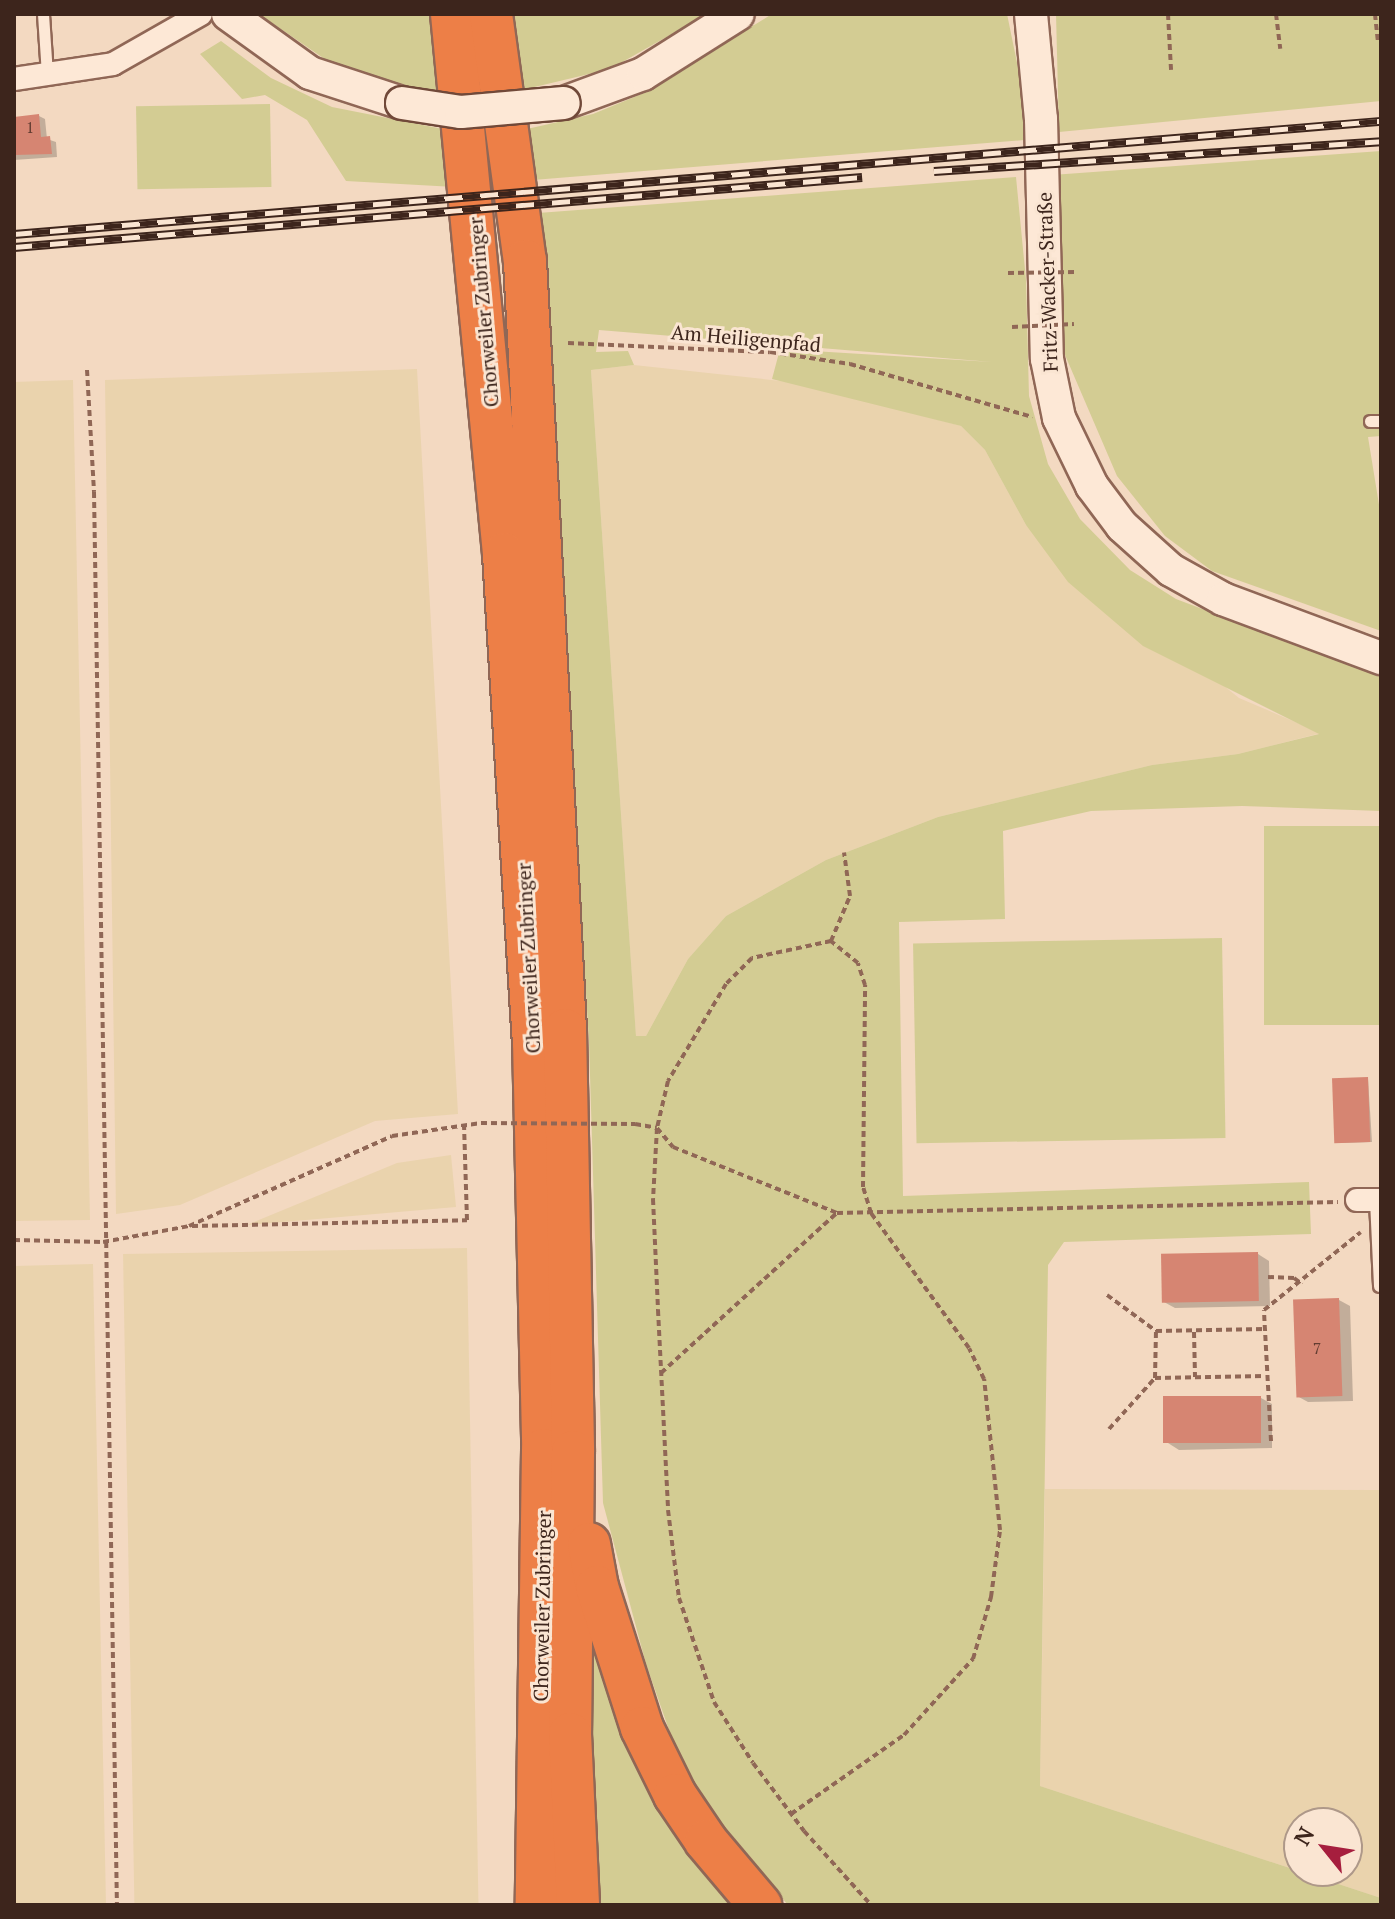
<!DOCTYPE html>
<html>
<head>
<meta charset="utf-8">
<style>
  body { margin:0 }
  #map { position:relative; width:1395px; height:1919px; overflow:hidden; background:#f3d9c1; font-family:"PT Serif",serif }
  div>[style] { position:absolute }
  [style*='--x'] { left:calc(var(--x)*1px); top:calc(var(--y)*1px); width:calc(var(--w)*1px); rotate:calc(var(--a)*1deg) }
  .farmland>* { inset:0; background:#ead3ad; transform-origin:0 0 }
  .green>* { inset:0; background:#d3cc93; transform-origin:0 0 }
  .shadow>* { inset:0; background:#0003 }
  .building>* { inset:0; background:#d68572; transform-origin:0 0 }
  .path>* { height:4px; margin-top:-2px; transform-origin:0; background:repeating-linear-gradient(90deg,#906756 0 6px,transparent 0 10px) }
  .roads { filter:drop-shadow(2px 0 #906756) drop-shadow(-2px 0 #906756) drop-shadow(0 2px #906756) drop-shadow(0 -2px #906756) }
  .lane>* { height:11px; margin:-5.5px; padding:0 5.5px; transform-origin:5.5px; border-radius:5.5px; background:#fde8d6 }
  .street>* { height:22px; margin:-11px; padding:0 11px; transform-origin:11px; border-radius:11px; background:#fde8d6 }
  .secondary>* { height:32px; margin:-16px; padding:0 16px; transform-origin:16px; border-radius:16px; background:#fde8d6 }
  .highway>* { height:42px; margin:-21px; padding:0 21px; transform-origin:21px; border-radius:21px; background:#ed7f47 }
  .rail>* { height:9px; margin-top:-4.5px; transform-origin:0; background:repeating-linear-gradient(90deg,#fae5d2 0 18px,#3d251c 0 36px); box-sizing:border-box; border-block:2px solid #3d251c }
  .path-bridge>* { height:4px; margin-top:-2px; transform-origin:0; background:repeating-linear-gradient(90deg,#906756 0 6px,transparent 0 10px) }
  .bridges { filter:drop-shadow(2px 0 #714939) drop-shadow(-2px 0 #714939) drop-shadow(0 2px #714939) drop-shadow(0 -2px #714939) }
  .secondary-bridge>* { height:32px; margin:-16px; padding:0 16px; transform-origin:16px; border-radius:16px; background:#fde8d6 }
  span { translate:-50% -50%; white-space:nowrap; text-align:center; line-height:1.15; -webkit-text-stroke:6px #fae5d2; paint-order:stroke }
  .number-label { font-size:16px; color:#633d32 }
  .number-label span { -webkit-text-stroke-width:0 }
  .street-label { font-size:20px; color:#3d251c }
  .frame { position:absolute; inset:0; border:16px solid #3d251c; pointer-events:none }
  .north { position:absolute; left:1283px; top:1807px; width:80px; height:80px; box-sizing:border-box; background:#fae5d2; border:2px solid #ae9889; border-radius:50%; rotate:300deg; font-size:22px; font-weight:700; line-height:32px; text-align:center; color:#3d251c }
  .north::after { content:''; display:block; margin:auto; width:28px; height:36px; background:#a61e3e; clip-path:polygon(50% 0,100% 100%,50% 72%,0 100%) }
</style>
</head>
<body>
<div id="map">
  <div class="farmland">
    <i style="clip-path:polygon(634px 365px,800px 383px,961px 426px,985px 450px,1026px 525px,1239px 698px,1321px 733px,1238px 754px,1152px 765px,938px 817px,826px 860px,726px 916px,688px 959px,646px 1036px,636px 1037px,591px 370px)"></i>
    <i style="clip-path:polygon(417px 369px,458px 1114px,375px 1121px,180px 1205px,116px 1214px,105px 380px)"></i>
    <i style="clip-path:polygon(73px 380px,90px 1220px,14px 1221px,14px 382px)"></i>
    <i style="clip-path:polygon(451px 1155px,456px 1207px,247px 1225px,397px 1163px)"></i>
    <i style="left:467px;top:1248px;width:657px;height:344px;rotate:89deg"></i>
    <i style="clip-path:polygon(93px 1264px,106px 1905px,14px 1905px,14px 1266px)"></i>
    <i style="clip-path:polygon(1045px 1489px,1381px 1490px,1381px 1898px,1299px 1871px,1347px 1871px,1347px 1823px,1299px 1823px,1299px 1871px,1040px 1786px)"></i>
  </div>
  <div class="green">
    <i style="clip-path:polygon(259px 14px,433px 14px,444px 92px,351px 77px)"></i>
    <i style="clip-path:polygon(514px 14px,707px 14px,610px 69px,522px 90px)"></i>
    <i style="clip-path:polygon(772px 14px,1007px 14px,1021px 82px,1024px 140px,533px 180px,527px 129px,593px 114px,644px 93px)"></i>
    <i style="clip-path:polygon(1056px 14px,1381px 14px,1381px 101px,1059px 132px)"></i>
    <i style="clip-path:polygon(221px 41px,271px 78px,332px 107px,448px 130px,455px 187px,346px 181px,307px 120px,265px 95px,242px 99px,200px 54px)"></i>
    <i style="left:270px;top:104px;width:83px;height:134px;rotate:89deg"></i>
    <i style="clip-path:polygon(1381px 151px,1381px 436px,1368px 437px,1381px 517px,1381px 631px,1212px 571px,1165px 536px,1117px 476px,1059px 341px,1052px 175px)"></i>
    <i style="clip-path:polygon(evenodd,1016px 177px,1026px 280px,1029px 396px,1048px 464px,1080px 519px,1130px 570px,1176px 599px,1381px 677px,1381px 811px,1242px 806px,1091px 811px,1003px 831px,1005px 919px,899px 922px,903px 1196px,1309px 1182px,1311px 1234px,1064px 1242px,1048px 1265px,1040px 1786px,1381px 1898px,1381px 1905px,788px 1905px,712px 1817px,683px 1770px,646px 1664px,603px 1503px,589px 1042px,538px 213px,1016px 177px,599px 330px,992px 362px,780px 349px,772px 379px,961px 426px,985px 450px,1026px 525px,1068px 582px,1143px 646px,1319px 734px,1238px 754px,1152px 765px,938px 817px,826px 860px,726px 916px,688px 959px,646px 1036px,636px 1036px,591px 370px,634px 365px,628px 351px,596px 352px,599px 330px)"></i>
    <i style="left:1381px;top:826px;width:199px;height:117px;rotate:90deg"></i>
    <i style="left:1222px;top:938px;width:200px;height:309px;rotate:89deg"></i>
    <i style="clip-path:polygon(591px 1598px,746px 1905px,594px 1905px)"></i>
  </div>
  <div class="shadow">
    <i style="clip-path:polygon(39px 116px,45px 119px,47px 139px,56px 142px,57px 157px,14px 160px,14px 118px)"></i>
    <i style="clip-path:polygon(1368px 1079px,1372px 1142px,1338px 1143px,1335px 1142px)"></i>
    <i style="clip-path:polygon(1258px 1254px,1269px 1261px,1270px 1306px,1175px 1308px,1164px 1302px)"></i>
    <i style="clip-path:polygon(1339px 1300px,1350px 1306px,1353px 1401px,1308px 1402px,1297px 1396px)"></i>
    <i style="clip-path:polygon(1261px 1398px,1272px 1404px,1272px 1448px,1179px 1450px,1168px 1443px)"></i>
  </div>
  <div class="building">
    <i style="clip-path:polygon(39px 114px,41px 137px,50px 136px,52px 154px,14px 155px,14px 117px)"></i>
    <i style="left:1368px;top:1077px;width:65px;height:36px;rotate:88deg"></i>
    <i style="left:1258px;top:1252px;width:49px;height:97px;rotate:89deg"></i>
    <i style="left:1339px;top:1298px;width:98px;height:46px;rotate:88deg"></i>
    <i style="left:1261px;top:1396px;width:47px;height:98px;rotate:90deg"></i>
  </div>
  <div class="path">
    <i style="--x:1168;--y:14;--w:56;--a:86.9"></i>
    <i style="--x:1276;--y:14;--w:35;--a:83"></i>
    <i style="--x:1375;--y:14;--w:29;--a:84"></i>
    <i style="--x:568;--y:343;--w:202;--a:2.6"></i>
    <i style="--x:770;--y:352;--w:81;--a:8.5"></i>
    <i style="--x:850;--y:364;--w:190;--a:16.2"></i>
    <i style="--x:87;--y:370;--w:122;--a:86.7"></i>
    <i style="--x:94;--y:492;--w:1413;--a:89.07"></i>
    <i style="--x:831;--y:941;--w:49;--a:-67.1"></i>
    <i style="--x:850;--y:896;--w:44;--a:-97.8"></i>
    <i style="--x:635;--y:1124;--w:22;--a:10"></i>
    <i style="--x:657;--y:1128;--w:25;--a:50"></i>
    <i style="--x:673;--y:1147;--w:177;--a:21.9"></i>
    <i style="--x:837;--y:1213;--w:501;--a:-1.26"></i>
    <i style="--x:192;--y:1226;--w:275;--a:-1.2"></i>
    <i style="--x:467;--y:1220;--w:94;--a:-91.8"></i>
    <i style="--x:14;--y:1240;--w:89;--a:1.3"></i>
    <i style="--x:103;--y:1242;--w:87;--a:-10.5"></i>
    <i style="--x:189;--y:1226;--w:222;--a:-23.9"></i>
    <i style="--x:392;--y:1136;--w:90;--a:-8.3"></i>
    <i style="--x:1268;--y:1277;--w:26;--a:2"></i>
    <i style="--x:1294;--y:1278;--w:10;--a:37"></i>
    <i style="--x:1107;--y:1295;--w:61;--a:36.3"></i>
    <i style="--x:1156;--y:1331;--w:109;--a:-1.1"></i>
    <i style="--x:1194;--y:1332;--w:45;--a:88.7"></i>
    <i style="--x:661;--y:1373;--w:238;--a:-42.3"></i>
    <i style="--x:1155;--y:1378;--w:46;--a:-88.8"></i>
    <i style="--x:1109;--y:1429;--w:69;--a:-48"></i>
    <i style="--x:1155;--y:1378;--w:110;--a:-1"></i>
    <i style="--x:1271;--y:1441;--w:131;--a:-93.1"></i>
    <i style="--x:1264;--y:1310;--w:124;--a:-38.8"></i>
    <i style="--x:791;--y:1814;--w:138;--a:-35"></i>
    <i style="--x:904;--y:1735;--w:103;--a:-47.8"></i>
    <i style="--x:973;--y:1659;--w:65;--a:-73.8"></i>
    <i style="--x:991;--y:1597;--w:68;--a:-82.3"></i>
    <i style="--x:1000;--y:1530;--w:152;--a:-96"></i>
    <i style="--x:984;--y:1379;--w:34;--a:-116"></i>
    <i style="--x:969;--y:1348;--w:167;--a:-126"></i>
    <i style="--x:871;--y:1213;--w:27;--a:-107"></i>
    <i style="--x:863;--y:1187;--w:202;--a:-89.4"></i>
    <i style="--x:865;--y:985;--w:23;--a:-108"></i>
    <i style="--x:858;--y:963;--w:35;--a:-141"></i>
    <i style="--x:831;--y:941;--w:81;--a:167.9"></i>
    <i style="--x:752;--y:958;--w:37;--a:135"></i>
    <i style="--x:726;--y:984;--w:113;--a:120.9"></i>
    <i style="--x:668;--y:1081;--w:48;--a:103.2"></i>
    <i style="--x:657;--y:1128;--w:71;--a:93.2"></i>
    <i style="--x:653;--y:1199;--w:111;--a:87.4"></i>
    <i style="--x:658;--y:1310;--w:200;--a:87.1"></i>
    <i style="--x:668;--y:1510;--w:89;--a:82.9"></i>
    <i style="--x:679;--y:1598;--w:110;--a:71.4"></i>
    <i style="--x:714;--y:1702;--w:72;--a:57.4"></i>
    <i style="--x:753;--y:1763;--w:85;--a:53.1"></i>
    <i style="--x:804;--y:1831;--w:100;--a:47.8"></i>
  </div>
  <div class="roads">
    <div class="lane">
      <i style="--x:43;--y:14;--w:61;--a:86.2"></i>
      <i style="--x:1370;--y:421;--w:11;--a:0"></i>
      <i style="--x:1375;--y:1200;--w:86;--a:87.3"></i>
    </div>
    <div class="street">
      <i style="--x:14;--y:79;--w:100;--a:-8.6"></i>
      <i style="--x:113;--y:64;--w:101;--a:-29.6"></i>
      <i style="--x:1357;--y:1200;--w:24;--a:0"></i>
    </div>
    <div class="secondary">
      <i style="--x:228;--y:14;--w:101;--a:35.7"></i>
      <i style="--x:310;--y:73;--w:97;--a:18.1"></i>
      <i style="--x:1031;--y:14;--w:105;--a:84.6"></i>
      <i style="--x:1041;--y:119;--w:240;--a:88.6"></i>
      <i style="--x:1047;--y:359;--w:60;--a:78.5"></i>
      <i style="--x:1059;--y:418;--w:76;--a:64.1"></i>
      <i style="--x:1092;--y:486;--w:50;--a:53.1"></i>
      <i style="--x:1122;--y:526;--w:66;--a:41.9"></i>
      <i style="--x:1171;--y:570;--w:60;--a:29.1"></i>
      <i style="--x:1223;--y:599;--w:169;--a:20.5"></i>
      <i style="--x:564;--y:103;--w:84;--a:-20.2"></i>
      <i style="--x:643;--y:74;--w:112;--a:-32.3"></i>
    </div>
    <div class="highway">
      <i style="--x:452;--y:14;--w:542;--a:84.5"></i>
      <i style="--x:504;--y:554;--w:488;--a:86.5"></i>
      <i style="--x:534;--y:1041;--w:409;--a:88.7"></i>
      <i style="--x:543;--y:1450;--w:455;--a:90.8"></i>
      <i style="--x:491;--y:14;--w:249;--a:82.2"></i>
      <i style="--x:525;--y:261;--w:770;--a:87.02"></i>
      <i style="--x:565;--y:1030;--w:422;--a:88.9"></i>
      <i style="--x:573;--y:1452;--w:282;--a:90.6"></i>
      <i style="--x:570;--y:1734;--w:171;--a:87.3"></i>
      <i style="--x:589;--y:1544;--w:44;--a:79.5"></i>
      <i style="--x:597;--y:1587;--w:148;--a:72.3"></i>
      <i style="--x:642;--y:1728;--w:75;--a:63.8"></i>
      <i style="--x:675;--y:1795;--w:55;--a:56"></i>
      <i style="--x:706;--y:1841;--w:84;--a:49.8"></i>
    </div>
  </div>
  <div class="rail">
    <i style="--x:934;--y:171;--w:448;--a:-3.8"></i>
    <i style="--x:14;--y:234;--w:1372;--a:-4.73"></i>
    <i style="--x:14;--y:247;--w:851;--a:-4.72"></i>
  </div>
  <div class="path-bridge">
    <i style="--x:1008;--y:273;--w:67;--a:-0.9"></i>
    <i style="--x:1012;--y:327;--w:62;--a:-2.8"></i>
    <i style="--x:481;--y:1123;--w:154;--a:0.4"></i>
  </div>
  <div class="bridges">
    <div class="secondary-bridge">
      <i style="--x:402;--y:103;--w:60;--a:8.7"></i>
      <i style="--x:461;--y:112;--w:103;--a:-5"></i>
    </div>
  </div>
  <div class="number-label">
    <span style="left:30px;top:127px">1</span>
    <span style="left:1317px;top:1348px">7</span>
  </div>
  <div class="street-label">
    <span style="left:1047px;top:282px;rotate:-92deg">Fritz-Wacker-Straße</span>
    <span style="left:483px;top:312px;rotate:-95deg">Chorweiler Zubringer</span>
    <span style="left:746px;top:338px;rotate:5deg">Am Heiligenpfad</span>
    <span style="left:528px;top:958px;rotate:-93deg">Chorweiler Zubringer</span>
    <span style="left:542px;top:1606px;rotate:-89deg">Chorweiler Zubringer</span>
  </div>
  <div class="frame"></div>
  <div class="north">N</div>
</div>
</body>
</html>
